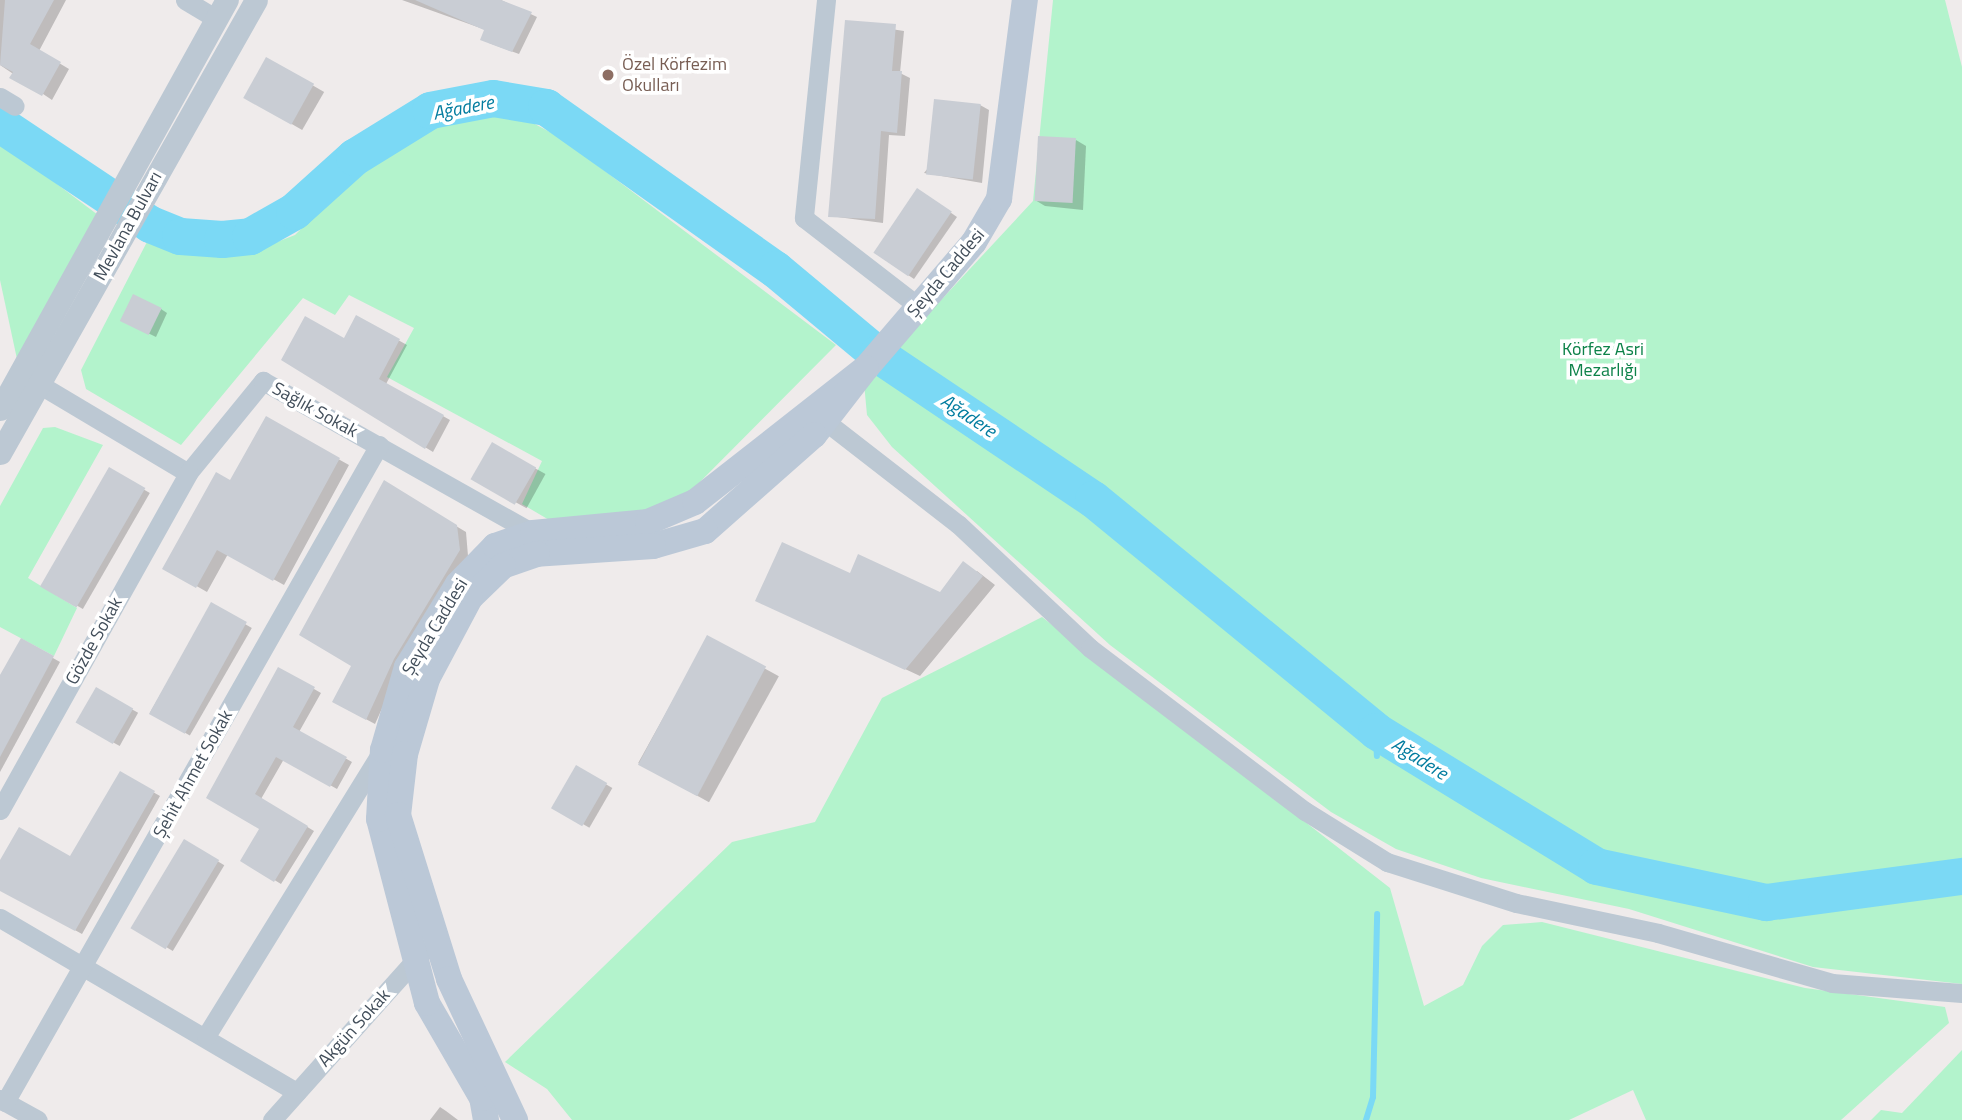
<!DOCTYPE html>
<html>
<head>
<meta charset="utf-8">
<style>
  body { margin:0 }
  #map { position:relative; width:1962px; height:1120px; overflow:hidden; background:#efebeb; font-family:"Titillium Web",sans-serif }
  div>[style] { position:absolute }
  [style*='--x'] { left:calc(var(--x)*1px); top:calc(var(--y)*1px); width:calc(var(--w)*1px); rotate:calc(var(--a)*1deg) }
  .green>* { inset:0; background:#b3f3cc }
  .shadow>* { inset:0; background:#0003; transform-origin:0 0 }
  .stream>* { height:6px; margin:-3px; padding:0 3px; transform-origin:3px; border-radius:3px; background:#7bd9f5 }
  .river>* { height:37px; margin:-18.5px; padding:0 18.5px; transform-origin:18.5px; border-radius:18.5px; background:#7bd9f5 }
  .building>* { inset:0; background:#c9cdd4; transform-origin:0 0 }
  .minor>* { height:19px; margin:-9.5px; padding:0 9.5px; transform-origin:9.5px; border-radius:9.5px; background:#bcc8d3 }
  .tertiary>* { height:23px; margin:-11.5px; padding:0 11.5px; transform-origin:11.5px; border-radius:11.5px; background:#bcc8d3 }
  .secondary>* { height:26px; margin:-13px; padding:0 13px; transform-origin:13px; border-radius:13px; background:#bbc8d7 }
  .dots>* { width:19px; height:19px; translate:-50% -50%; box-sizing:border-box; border:4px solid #fff; border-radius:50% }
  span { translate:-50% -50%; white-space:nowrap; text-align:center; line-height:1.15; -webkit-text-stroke:7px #fff; paint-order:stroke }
  .education-label { font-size:18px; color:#785e54 }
  .left { translate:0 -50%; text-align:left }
  .street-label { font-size:18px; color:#424e5a }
  .park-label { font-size:18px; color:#0d8249 }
  .water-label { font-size:19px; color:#027c9f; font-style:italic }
</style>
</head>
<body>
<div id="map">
  <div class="green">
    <i style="clip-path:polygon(1053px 0,1945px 0,1962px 67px,1962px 984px,1813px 967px,1629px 909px,1481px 878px,1396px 849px,1331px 812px,1110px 645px,892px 447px,867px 415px,864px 383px,1033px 201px)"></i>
    <i style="clip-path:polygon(473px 114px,518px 115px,561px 138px,836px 345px,683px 499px,652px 511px,556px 524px,522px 504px,542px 461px,387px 377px,414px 328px,349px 295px,335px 315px,303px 298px,181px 445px,86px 389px,81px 370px,149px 238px,244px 255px,295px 235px,337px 193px,419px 133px)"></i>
    <i style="clip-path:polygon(0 141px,98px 215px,17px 359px,0 280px)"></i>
    <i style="clip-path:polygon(55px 427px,103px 445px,28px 578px,77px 608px,54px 656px,0 627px,0 506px,43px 428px)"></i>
    <i style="clip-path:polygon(1042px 617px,1390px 888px,1424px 1006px,1463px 985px,1482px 946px,1503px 925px,1542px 922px,1805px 988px,1945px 1007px,1949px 1023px,1841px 1120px,1646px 1120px,1633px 1090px,1569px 1120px,572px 1120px,547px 1089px,505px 1062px,732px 842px,815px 822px,882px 698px)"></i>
    <i style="clip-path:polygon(1962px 1050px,1962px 1120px,1871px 1120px,1881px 1110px,1902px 1113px)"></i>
  </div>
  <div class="shadow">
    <i style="clip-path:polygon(0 0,66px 0,39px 51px,69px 69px,52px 100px,0 65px)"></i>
    <i style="clip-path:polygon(402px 0,501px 0,537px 17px,519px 54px,489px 43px,486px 30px)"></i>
    <i style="clip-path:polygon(846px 22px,904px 31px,900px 73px,910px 78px,905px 136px,889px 135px,883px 223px,830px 216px)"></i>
    <i style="left:267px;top:59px;width:66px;height:44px;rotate:30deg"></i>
    <i style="clip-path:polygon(980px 105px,989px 110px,982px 183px,924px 173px)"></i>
    <i style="clip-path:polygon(1076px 140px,1086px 146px,1083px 210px,1045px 206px,1035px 200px)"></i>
    <i style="clip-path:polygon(924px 194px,957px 217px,914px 279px,875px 253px)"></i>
    <i style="clip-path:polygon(161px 309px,167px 313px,156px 337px,129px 324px)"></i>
    <i style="clip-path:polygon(357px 317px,407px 345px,386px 384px,450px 420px,433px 452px,283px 360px,344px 340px)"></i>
    <i style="clip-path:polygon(266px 419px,349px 465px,284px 585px,228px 554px,207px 592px,165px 568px,231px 482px)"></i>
    <i style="left:493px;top:445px;width:60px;height:39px;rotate:29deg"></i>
    <i style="left:110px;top:470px;width:46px;height:134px;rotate:30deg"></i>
    <i style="clip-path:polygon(384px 483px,466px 532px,468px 556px,402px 664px,375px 724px,334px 702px,354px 665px)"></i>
    <i style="clip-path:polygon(977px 571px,995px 585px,920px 676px,757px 600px,850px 576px,941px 594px)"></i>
    <i style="left:212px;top:605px;width:46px;height:124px;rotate:30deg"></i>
    <i style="left:708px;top:637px;width:81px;height:144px;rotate:29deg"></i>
    <i style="clip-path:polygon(21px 640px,60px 662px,0 772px,0 676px)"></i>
    <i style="clip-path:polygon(279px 669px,321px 693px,299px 732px,352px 762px,337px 789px,284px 759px,261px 799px,314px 831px,281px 884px,242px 860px,262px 828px,208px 797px)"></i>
    <i style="left:97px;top:690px;width:47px;height:38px;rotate:29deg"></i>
    <i style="left:576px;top:767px;width:42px;height:46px;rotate:30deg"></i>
    <i style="clip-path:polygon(121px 774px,160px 796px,82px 934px,0 889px,0 864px,71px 858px)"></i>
    <i style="left:184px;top:841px;width:47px;height:100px;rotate:31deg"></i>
    <i style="clip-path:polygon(440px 1107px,446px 1111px,458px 1120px,430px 1120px)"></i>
  </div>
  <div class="stream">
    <i style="--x:1376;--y:731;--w:25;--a:88"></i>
    <i style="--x:1366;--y:1120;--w:24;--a:-73"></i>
    <i style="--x:1373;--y:1097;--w:183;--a:-88.7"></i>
  </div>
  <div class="river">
    <i style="--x:0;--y:124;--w:180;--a:33.7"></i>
    <i style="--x:150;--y:224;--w:32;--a:22"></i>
    <i style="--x:180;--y:236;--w:42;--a:4.1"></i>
    <i style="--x:222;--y:239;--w:28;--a:-6"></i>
    <i style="--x:250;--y:236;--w:51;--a:-29.6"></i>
    <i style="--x:294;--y:211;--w:81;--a:-42"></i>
    <i style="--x:354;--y:157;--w:89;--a:-31.7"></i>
    <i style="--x:430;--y:110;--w:64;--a:-10.8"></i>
    <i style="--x:493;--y:98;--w:54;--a:9.6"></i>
    <i style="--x:546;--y:107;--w:281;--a:35.3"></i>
    <i style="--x:775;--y:269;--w:133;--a:39.8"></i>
    <i style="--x:877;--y:354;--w:260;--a:33.9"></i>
    <i style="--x:1093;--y:499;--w:366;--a:39.3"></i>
    <i style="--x:1376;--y:731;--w:258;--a:31.5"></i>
    <i style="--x:1596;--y:866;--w:174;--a:12"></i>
    <i style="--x:1766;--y:902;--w:198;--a:-7.6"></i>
  </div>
  <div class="building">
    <i style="clip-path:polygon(5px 0,54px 0,30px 44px,61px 62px,42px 96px,9px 78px,13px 72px,0 65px)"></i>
    <i style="clip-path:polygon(415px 0,501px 0,532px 12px,512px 52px,480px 40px,484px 30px)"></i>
    <i style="clip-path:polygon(845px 20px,896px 24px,892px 71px,902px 71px,897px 133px,881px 131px,875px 219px,828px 217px)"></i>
    <i style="left:266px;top:57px;width:55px;height:47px;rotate:29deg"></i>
    <i style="left:934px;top:99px;width:47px;height:76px;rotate:6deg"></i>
    <i style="left:1038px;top:136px;width:38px;height:65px;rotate:3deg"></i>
    <i style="left:917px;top:188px;width:42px;height:78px;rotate:34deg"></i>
    <i style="left:133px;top:294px;width:32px;height:30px;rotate:26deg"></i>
    <i style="clip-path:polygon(356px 315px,400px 339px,379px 379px,444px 415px,425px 449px,281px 360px,305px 316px,344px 338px)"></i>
    <i style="clip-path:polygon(266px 416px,340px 458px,273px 581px,217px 550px,196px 588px,162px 569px,216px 472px,230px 480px)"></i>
    <i style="left:492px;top:442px;width:51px;height:43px;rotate:30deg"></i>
    <i style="left:109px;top:467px;width:42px;height:138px;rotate:30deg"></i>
    <i style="clip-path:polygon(384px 480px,457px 525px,460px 550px,394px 659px,366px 720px,332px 702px,351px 666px,299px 635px)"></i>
    <i style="clip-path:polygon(782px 542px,850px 573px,858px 554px,940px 592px,963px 561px,983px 576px,905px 670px,755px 601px)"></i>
    <i style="left:211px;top:602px;width:41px;height:128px;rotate:29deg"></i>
    <i style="left:707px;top:635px;width:67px;height:147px;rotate:28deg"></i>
    <i style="clip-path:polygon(21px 638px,54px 656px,0 757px,0 675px)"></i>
    <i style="clip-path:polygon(278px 667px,315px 687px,293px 727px,347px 757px,330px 787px,276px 757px,255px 794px,308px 826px,274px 882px,240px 861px,259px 829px,206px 798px)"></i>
    <i style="left:96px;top:687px;width:43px;height:41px;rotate:30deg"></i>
    <i style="left:576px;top:765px;width:36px;height:50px;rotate:30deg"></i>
    <i style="clip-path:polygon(120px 771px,155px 791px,75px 931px,0 891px,0 860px,19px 827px,70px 856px)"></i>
    <i style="left:184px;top:839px;width:41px;height:104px;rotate:31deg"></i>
  </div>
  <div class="minor">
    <i style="--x:185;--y:0;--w:37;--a:31"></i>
    <i style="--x:826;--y:0;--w:219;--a:95.8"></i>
    <i style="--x:804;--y:218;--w:144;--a:37.7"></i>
    <i style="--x:0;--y:97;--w:17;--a:31"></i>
    <i style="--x:27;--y:377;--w:187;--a:30.8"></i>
    <i style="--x:188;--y:473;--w:119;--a:-50.8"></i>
    <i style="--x:263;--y:381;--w:316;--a:29.4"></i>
    <i style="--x:814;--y:421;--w:11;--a:0"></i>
    <i style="--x:825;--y:421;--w:168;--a:37.8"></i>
    <i style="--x:958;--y:524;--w:181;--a:43.2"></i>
    <i style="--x:1090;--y:648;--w:270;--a:37.2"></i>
    <i style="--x:1305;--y:811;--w:97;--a:31.9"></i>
    <i style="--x:1387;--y:862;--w:135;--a:17.6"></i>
    <i style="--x:1516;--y:903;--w:145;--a:11.9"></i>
    <i style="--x:1658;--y:933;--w:181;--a:16"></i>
    <i style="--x:1832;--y:983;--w:130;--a:4.4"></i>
    <i style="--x:0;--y:810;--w:386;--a:-60.8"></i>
    <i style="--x:0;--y:918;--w:344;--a:30.4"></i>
    <i style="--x:206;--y:1036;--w:335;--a:-58.3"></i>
    <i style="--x:0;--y:1099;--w:43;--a:28.9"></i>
    <i style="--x:5;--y:1102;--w:756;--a:-60.35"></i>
    <i style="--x:272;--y:1120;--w:225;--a:-48.2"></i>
  </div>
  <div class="tertiary">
    <i style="--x:0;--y:409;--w:468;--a:-61"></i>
    <i style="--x:0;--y:453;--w:520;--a:-60.53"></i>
  </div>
  <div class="secondary">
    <i style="--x:866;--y:368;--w:166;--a:-49.4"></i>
    <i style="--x:974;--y:242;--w:50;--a:-59.8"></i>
    <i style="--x:999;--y:199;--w:201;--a:-82.6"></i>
    <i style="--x:486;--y:1120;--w:22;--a:-100"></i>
    <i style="--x:482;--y:1098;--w:110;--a:-120.1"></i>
    <i style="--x:427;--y:1003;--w:190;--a:-104.6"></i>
    <i style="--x:379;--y:819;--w:69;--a:-86.7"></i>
    <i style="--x:383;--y:750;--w:86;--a:-73.9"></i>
    <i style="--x:407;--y:667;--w:97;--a:-58.4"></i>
    <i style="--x:458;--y:584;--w:53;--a:-45.8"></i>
    <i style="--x:495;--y:546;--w:40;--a:-18.9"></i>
    <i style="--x:533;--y:533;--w:116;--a:-5.5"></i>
    <i style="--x:648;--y:522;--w:51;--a:-23.1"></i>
    <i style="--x:695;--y:502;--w:217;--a:-38.1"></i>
    <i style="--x:866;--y:368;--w:85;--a:127.8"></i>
    <i style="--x:814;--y:435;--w:145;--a:138.6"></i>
    <i style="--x:705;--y:531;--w:54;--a:163.9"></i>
    <i style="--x:653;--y:546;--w:116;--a:176.1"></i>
    <i style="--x:537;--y:554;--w:36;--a:161"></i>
    <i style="--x:503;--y:566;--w:46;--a:135.9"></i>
    <i style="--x:470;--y:598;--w:92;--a:118"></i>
    <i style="--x:427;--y:679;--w:78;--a:106.3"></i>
    <i style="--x:405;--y:754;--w:61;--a:96.5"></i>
    <i style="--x:398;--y:815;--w:172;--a:72.7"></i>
    <i style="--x:449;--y:979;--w:156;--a:64.9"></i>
  </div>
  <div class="dots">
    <i style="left:608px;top:75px;background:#8d6e63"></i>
  </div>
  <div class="education-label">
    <span class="left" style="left:622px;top:75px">Özel Körfezim<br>Okulları</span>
  </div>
  <div class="street-label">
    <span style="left:128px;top:226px;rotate:-61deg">Mevlana Bulvarı</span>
    <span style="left:946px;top:273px;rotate:-50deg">Şeyda Caddesi</span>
    <span style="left:315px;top:410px;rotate:29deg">Sağlık Sokak</span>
    <span style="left:435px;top:627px;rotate:-59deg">Şeyda Caddesi</span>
    <span style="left:94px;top:641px;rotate:-61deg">Gözde Sokak</span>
    <span style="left:193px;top:774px;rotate:-61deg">Şehit Ahmet Sokak</span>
    <span style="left:354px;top:1028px;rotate:-48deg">Akgün Sokak</span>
  </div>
  <div class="park-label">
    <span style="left:1603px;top:360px">Körfez Asri<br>Mezarlığı</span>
  </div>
  <div class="water-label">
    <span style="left:463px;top:107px;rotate:-11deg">Ağadere</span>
    <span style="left:969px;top:415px;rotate:34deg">Ağadere</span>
    <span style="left:1420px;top:758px;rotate:32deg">Ağadere</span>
  </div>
</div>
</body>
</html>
